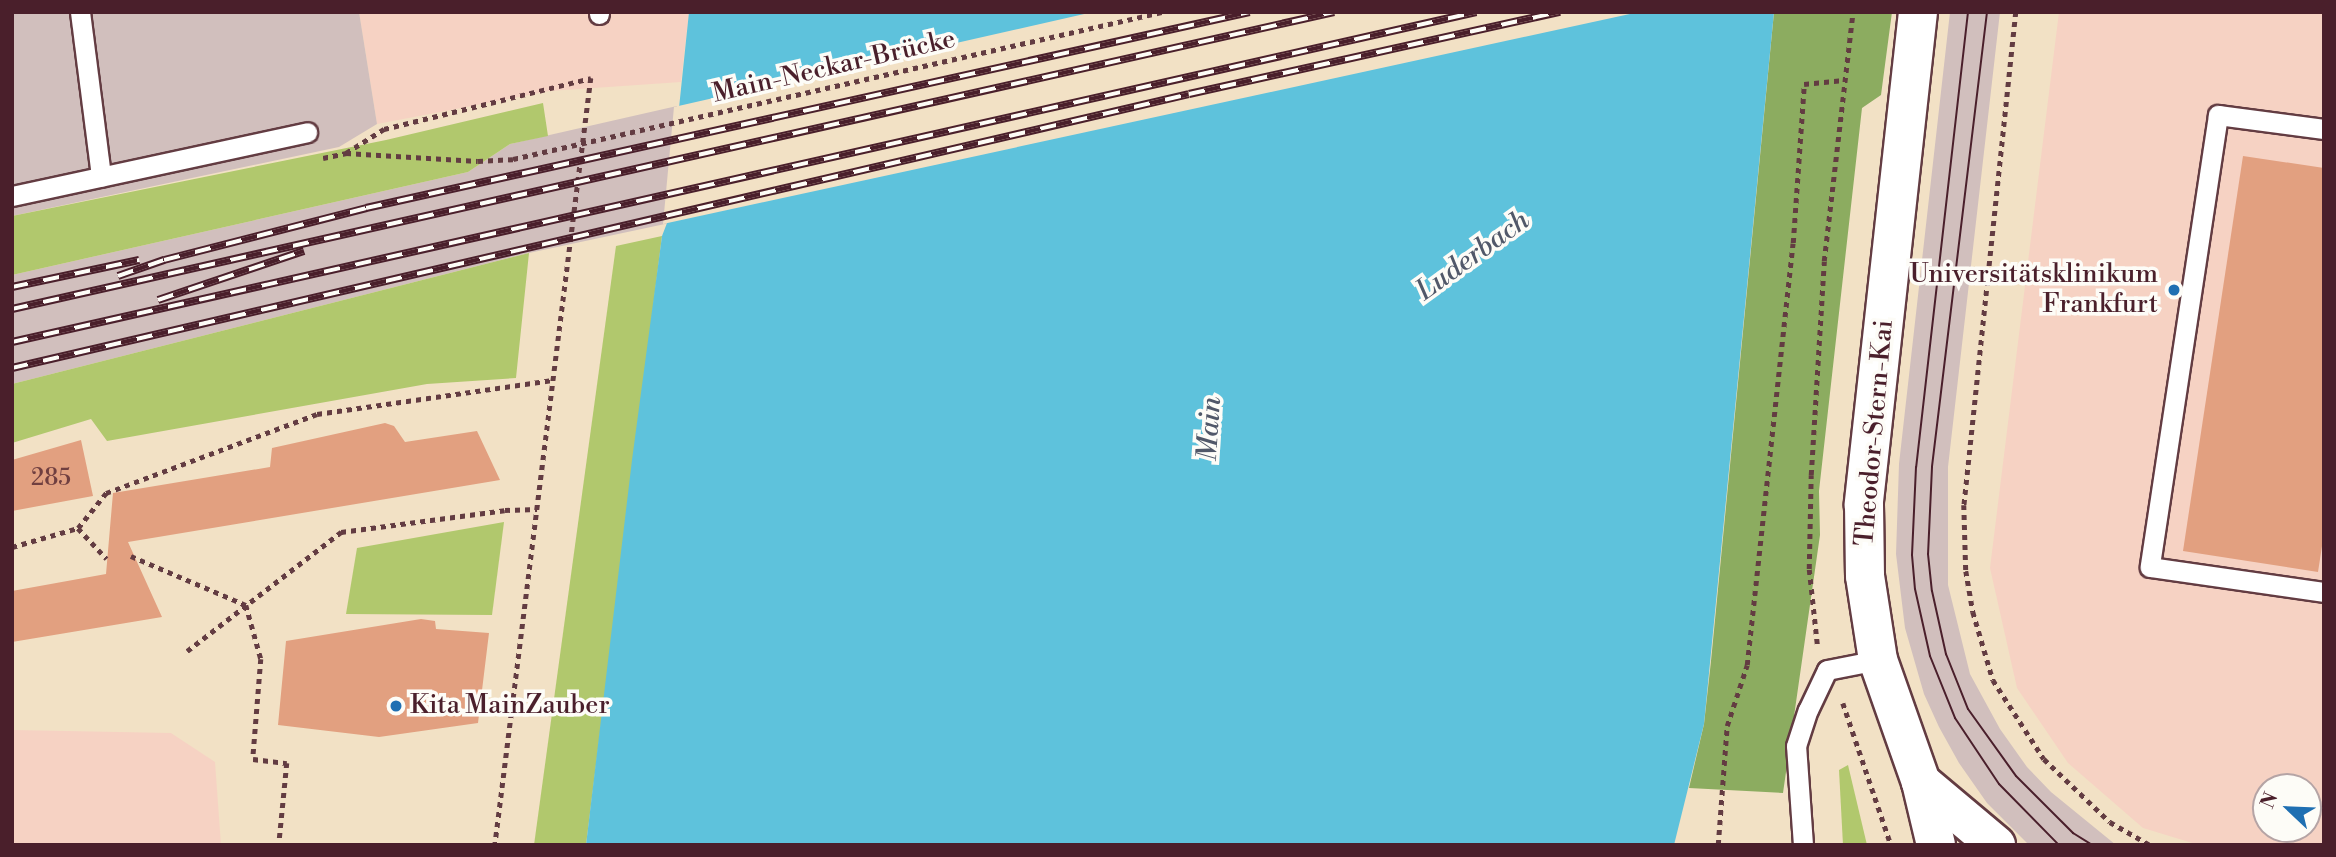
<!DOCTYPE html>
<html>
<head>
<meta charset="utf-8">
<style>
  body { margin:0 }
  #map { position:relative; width:2336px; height:857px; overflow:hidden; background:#f2e1c5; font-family:"Libre Bodoni",serif }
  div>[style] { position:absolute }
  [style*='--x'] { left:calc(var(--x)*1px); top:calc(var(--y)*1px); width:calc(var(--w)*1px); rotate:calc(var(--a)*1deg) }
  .built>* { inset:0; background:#f6d2c3 }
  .industrial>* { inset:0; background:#d1bfbd }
  .green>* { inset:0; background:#b1c86d }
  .forest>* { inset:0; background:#8cac60 }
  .water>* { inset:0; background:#5ec2dc }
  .pier>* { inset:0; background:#f2e1c5 }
  .building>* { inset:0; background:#e2a080 }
  .path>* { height:4.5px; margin-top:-2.25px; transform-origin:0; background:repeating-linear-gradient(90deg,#633c42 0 5px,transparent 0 10px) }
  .roads { filter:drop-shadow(2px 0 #633c42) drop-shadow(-2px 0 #633c42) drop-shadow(0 2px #633c42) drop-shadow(0 -2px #633c42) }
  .lane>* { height:19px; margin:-9.5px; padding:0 9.5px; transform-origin:9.5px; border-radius:9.5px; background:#fff }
  .secondary>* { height:38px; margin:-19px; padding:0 19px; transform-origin:19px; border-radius:19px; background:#fff }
  .tram>* { height:2px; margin:-1px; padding:0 1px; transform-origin:1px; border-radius:1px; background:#4a1f2b }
  .rail>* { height:8px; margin-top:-4px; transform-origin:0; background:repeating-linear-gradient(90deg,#fdfcf7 0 16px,#4a1f2b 0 32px); box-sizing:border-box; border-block:2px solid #4a1f2b }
  .path-bridge>* { height:4.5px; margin-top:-2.25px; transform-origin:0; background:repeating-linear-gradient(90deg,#633c42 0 5px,transparent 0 10px) }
  .dots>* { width:19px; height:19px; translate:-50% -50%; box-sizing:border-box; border:4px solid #fdfcf7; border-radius:50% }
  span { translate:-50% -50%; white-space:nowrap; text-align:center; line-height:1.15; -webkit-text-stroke:7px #fdfcf7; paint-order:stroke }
  .number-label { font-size:23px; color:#703f40 }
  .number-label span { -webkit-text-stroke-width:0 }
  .street-label { font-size:26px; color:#4a1f2b }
  .poi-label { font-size:26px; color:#4a1f2b }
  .right { translate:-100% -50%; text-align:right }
  .left { translate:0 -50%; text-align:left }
  .water-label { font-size:28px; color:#515869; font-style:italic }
  .frame { position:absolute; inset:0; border:14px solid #4a1f2b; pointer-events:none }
  .north { position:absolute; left:2252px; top:773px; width:70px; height:70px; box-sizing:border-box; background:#fdfcf7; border:2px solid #b5a4a5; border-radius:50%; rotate:293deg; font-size:19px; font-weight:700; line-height:28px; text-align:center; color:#4a1f2b }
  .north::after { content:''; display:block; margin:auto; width:24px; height:32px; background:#1f6fb2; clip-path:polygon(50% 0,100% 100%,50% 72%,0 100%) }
</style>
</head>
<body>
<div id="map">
  <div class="built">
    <i style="clip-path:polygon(359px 12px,689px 12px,681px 82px,550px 91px,377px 124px)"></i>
    <i style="clip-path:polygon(evenodd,2059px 12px,2324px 12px,2324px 845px,2199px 845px,2143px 828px,2068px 763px,2017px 688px,1990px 568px,2059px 12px,2266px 787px,2308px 787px,2308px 829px,2266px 829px,2266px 787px)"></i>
    <i style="clip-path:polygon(12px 730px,171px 733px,215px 762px,221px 845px,12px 845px)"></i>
  </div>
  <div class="industrial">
    <i style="clip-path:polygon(12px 12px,359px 12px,377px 124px,339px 147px,12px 216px)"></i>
    <i style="clip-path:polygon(1950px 12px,2000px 12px,1948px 467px,1948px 585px,1970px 674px,2000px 729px,2027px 767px,2051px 792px,2116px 845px,2029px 845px,1987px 803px,1959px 763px,1939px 727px,1924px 694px,1905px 628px,1896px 554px,1899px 464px)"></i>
    <i style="clip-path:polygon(677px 106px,679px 221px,529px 253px,12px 384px,12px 275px,468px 172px,510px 144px)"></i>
  </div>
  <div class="green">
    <i style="clip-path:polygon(543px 103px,548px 136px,510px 144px,468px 172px,12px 275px,12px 216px,386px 140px)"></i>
    <i style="clip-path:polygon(662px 236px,586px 845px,534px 845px,616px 246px)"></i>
    <i style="clip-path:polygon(529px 253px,516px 378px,427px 384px,107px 441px,91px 419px,12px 443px,12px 384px)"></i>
    <i style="clip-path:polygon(504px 522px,492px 615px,346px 614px,357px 548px)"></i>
    <i style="clip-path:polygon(1848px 765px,1867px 845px,1843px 845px,1839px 770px)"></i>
  </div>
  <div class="forest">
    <i style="clip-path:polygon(1774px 12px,1892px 12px,1881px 95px,1862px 108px,1819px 491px,1820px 535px,1783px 793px,1689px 788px,1704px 724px,1711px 661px)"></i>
  </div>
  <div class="water">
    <i style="clip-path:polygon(689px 12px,1774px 12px,1704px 724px,1674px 845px,586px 845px,632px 460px,662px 236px,667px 223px)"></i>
  </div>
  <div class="pier">
    <i style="clip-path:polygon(1093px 12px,1639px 12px,663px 224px,674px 107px)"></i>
  </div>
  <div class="building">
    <i style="clip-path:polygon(2243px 156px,2324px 168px,2324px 533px,2318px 572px,2183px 551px)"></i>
    <i style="clip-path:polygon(385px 423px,394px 426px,405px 442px,477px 431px,500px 480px,128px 542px,162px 617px,12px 642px,12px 591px,106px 574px,113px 493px,270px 467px,272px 448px)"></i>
    <i style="clip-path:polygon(81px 440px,93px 496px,12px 511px,12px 460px)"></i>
    <i style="clip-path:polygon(421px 619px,435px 621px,436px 629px,489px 633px,478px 723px,379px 737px,278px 725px,286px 641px)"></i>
  </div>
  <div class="path">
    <i style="--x:2016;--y:12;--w:496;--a:96"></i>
    <i style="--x:1964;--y:505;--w:66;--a:88.3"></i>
    <i style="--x:1966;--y:571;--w:42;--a:80.3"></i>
    <i style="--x:1973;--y:612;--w:71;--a:73.6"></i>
    <i style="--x:1993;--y:680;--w:94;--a:57.2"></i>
    <i style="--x:2044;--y:759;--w:91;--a:43.7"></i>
    <i style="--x:2110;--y:822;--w:46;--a:29.9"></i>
    <i style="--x:346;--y:153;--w:45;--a:-32.3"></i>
    <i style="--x:384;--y:129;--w:213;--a:-13.8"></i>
    <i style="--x:591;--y:78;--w:773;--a:97.13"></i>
    <i style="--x:323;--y:158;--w:24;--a:-12"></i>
    <i style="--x:346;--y:153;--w:132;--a:3.5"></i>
    <i style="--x:478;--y:161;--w:35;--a:-3"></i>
    <i style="--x:78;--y:528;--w:42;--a:46.9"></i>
    <i style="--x:12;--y:547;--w:69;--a:-16.1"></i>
    <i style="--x:78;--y:528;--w:45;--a:-51.3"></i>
    <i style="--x:106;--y:493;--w:225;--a:-20.5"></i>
    <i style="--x:317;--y:414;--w:238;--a:-8.2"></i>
    <i style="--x:131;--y:556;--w:125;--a:23.1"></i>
    <i style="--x:246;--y:605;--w:56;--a:74.5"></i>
    <i style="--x:261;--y:659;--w:100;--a:94.6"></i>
    <i style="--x:253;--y:759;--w:34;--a:7"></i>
    <i style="--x:287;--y:763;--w:82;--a:95.6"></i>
    <i style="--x:1817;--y:644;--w:75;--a:-96.1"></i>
    <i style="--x:1809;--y:569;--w:94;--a:-88.8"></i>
    <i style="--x:1811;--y:475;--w:214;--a:-86.5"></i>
    <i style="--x:1824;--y:261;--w:251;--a:-83.4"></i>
    <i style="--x:187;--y:651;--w:195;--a:-37.7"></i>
    <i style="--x:341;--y:532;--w:165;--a:-7.6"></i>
    <i style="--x:505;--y:510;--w:32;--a:-2"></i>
    <i style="--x:1843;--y:703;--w:150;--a:71.3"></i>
    <i style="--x:1718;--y:845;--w:119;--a:-85.7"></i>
    <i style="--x:1727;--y:726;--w:64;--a:-71.8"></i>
    <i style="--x:1747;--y:665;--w:424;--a:-83.8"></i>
    <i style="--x:1793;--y:243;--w:159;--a:-86"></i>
    <i style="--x:1804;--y:84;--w:40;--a:-5.7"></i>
  </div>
  <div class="roads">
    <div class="lane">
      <i style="--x:80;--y:12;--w:166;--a:82.7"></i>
      <i style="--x:599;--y:14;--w:2;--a:-90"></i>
      <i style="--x:2324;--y:129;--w:107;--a:-172.5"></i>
      <i style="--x:2218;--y:115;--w:457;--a:98.6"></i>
      <i style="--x:2150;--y:567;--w:176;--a:8.2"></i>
      <i style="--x:12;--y:196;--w:302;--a:-12.2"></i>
      <i style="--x:1803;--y:845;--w:99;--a:-94"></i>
      <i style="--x:1796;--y:746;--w:38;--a:-72"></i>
      <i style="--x:1808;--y:710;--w:44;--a:-64.6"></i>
      <i style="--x:1827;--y:670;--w:52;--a:-11.1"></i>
    </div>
    <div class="secondary">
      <i style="--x:1918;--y:12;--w:496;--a:96.3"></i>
      <i style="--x:1864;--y:505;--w:71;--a:89.2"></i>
      <i style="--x:1865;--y:576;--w:85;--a:81.2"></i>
      <i style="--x:1878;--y:660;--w:129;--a:70.6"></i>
      <i style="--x:1921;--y:782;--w:65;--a:76.6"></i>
      <i style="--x:1921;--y:782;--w:98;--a:40"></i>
    </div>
  </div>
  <div class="tram">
    <i style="--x:1968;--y:12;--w:458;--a:96.5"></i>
    <i style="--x:1916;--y:467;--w:88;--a:92.6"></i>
    <i style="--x:1912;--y:555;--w:34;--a:85"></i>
    <i style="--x:1915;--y:589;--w:69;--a:77.4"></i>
    <i style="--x:1930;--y:656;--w:67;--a:68"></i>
    <i style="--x:1955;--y:718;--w:79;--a:56.3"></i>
    <i style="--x:1999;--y:784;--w:86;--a:45.5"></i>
    <i style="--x:1987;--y:12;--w:458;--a:96.9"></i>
    <i style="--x:1932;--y:467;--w:87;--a:92.6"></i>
    <i style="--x:1928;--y:554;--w:37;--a:84"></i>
    <i style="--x:1932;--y:591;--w:65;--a:77.5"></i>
    <i style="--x:1946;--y:654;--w:59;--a:68.2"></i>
    <i style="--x:1968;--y:709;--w:82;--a:54.4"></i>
    <i style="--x:2016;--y:776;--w:81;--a:45"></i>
    <i style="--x:2073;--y:833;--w:22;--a:32"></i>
  </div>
  <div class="rail">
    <i style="--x:118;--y:276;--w:49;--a:-19.2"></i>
    <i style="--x:164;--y:260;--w:209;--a:-14.4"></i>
    <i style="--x:366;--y:208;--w:905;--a:-12.5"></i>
    <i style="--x:12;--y:287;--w:130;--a:-12"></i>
    <i style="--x:158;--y:300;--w:154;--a:-18.6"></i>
    <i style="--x:12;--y:309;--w:1355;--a:-12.66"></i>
    <i style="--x:12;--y:342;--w:1501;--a:-12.7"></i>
    <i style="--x:12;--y:368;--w:1208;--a:-13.1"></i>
    <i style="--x:1189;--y:94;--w:380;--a:-12.5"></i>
  </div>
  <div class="path-bridge">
    <i style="--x:513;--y:159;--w:665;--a:-12.76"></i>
  </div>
  <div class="dots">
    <i style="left:2174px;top:290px;background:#1f6fb2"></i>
    <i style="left:396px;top:706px;background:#1f6fb2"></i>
  </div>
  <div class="number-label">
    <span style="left:51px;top:478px">285</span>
  </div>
  <div class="street-label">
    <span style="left:834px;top:67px;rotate:-13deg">Main-Neckar-Brücke</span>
    <span style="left:1875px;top:433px;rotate:-85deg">Theodor-Stern-Kai</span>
  </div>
  <div class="poi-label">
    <span class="right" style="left:2158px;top:290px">Universitätsklinikum<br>Frankfurt</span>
    <span class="left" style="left:410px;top:706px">Kita MainZauber</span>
  </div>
  <div class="water-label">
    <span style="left:1473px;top:256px;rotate:-36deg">Luderbach</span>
    <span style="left:1210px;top:429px;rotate:-86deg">Main</span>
  </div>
  <div class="frame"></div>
  <div class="north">N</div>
</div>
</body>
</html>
